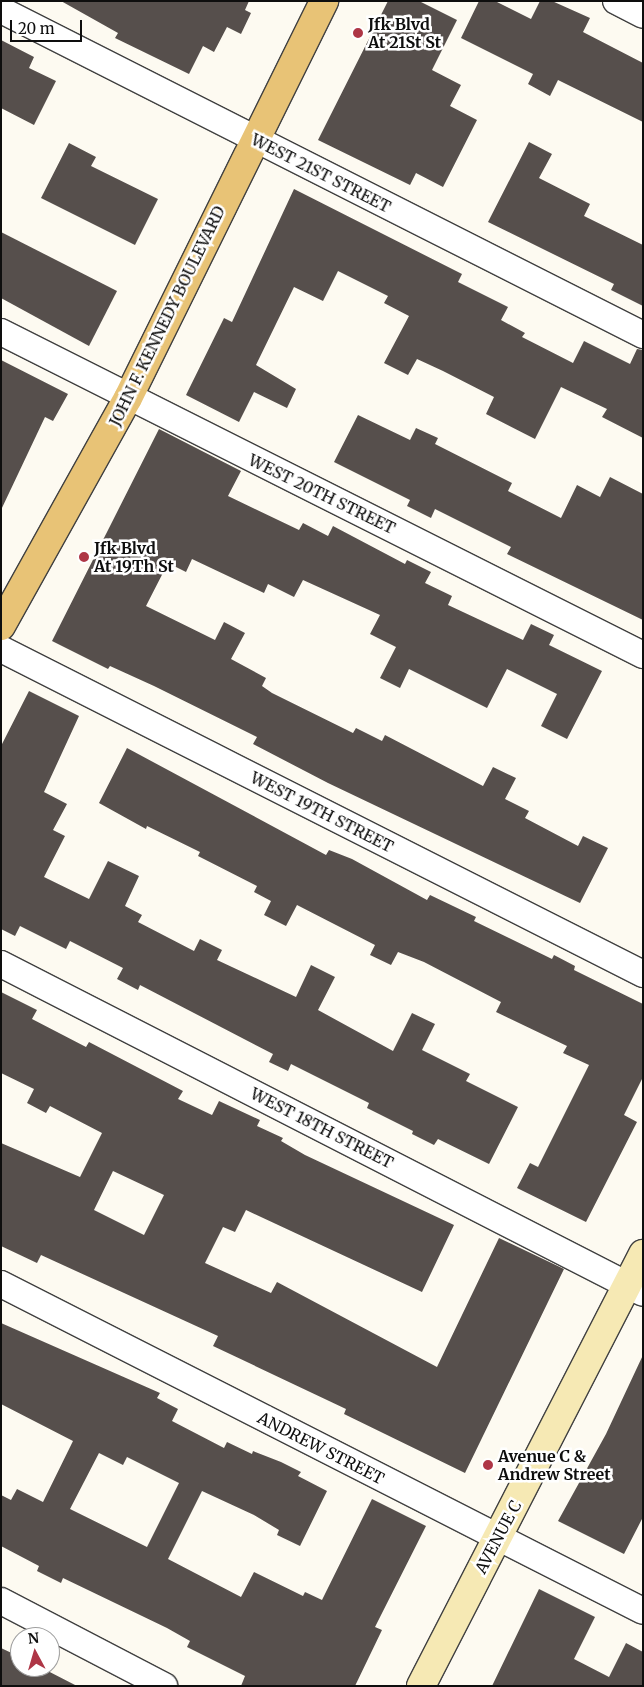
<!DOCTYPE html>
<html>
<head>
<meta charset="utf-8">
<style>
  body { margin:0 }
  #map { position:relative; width:644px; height:1687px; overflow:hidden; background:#fdfaf1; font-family:Merriweather,serif }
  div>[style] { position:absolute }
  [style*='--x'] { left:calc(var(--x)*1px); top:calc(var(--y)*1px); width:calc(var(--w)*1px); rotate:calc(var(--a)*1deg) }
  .building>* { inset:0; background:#564f4c }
  .roads { filter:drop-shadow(1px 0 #414141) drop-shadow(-1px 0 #414141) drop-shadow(0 1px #414141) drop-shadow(0 -1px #414141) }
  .street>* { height:26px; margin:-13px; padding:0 13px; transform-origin:13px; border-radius:13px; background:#fff }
  .secondary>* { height:28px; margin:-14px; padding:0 14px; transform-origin:14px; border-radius:14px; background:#f6e9b4 }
  .primary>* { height:28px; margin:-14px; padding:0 14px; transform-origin:14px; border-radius:14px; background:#e8c376 }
  .dots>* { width:14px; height:14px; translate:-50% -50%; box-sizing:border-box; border:2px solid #fff; border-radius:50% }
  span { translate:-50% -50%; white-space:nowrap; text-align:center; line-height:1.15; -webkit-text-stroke:5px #fff; paint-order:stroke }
  .poi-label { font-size:16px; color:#0e0e0e; font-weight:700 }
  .left { translate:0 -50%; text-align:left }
  .street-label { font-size:16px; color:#0e0e0e }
  .frame { position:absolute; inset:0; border:2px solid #0e0e0e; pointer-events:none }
  .north { position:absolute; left:10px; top:1627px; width:50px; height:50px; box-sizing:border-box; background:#fff; border:1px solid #9f9f9f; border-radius:50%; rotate:354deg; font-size:14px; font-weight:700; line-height:20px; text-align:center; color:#0e0e0e }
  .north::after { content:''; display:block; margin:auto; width:18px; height:22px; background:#ae3646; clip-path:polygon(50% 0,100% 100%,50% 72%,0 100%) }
  .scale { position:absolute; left:10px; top:20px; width:72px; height:22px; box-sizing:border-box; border:2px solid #0e0e0e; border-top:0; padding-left:6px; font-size:15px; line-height:18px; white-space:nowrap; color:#0e0e0e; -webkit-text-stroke:4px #fff; paint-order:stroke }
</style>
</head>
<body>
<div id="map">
  <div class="building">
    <i style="clip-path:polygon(61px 1px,249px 1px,245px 10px,251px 13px,241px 34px,227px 27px,214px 52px,203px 46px,189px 74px,115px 38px,118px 33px)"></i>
    <i style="clip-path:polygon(388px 1px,419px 1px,457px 20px,432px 70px,461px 85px,450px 106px,477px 120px,443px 187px,416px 173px,410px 185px,318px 140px)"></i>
    <i style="clip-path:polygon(479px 1px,495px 1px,531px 19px,540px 1px,552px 1px,590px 18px,583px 32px,643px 63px,643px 122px,558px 80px,550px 96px,528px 84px,533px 74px,461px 38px)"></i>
    <i style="clip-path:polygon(1px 40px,34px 57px,29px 68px,56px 81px,34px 125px,1px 108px)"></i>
    <i style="clip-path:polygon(529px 142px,552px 154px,539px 178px,590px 204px,584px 216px,643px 245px,643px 306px,611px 290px,614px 284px,488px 222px)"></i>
    <i style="clip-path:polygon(69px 143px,96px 157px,91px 166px,158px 199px,135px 245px,41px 198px)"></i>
    <i style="clip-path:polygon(294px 189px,462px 274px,458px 282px,508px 307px,501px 320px,525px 333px,522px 337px,573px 363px,584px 341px,630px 364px,637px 349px,643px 350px,643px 438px,602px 417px,607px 409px,561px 387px,535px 439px,486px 414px,494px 397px,443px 371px,417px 359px,408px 375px,384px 363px,409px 316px,384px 303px,388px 296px,338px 271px,323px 301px,294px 287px,256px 365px,296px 389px,287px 408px,254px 392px,239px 422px,186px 395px,224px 318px,232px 322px)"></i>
    <i style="clip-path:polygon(1px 232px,117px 291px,89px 346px,1px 298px)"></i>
    <i style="clip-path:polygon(1px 360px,68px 394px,53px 421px,45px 417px,1px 510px)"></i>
    <i style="clip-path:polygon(358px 415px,410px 440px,416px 428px,438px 438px,435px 444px,512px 483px,508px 491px,561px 518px,577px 485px,600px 497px,610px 477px,643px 494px,643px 620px,507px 554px,511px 547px,435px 509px,431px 518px,407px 506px,410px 500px,334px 462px)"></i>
    <i style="clip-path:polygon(159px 429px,241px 471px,228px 496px,299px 530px,303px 523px,328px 536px,333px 526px,405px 564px,407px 560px,431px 572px,425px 583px,452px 596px,448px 605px,523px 640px,531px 624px,554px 635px,549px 645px,602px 671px,567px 739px,541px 726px,557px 694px,507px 669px,487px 708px,409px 669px,400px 688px,380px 678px,396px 647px,370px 634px,380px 615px,303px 580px,294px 597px,268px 584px,264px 593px,192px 559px,186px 572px,168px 563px,146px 606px,215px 640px,224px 622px,245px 633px,231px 659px,266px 678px,262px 686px,272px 693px,353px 733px,356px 728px,382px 741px,385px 735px,483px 786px,493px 767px,516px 778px,505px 799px,529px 811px,525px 818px,578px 846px,583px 836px,608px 848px,580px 903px,328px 783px,253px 744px,257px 737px,154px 686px,110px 666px,108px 669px,52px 641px)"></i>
    <i style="clip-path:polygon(29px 691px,79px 716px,44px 792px,67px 804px,53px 830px,65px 836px,44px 877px,89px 899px,108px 861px,139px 876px,125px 906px,142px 915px,138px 922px,194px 951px,200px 939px,222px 950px,217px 960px,296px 997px,311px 965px,335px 977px,318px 1010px,393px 1051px,412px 1013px,435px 1024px,422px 1050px,470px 1074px,466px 1081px,518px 1107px,489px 1164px,438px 1139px,434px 1145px,412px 1134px,413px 1131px,367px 1108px,369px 1103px,291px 1064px,288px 1071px,269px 1062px,273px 1054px,140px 985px,138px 990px,117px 979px,123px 968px,70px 941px,66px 949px,20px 926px,15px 936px,1px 929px,1px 746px)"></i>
    <i style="clip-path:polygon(127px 748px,326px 855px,329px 850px,352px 859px,427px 900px,430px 895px,476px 917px,474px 921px,552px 959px,554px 955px,575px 966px,574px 970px,643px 1004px,643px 1077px,624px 1115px,637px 1122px,586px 1222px,517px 1188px,530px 1163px,538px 1167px,589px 1065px,563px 1053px,567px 1046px,496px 1012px,501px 1002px,424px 962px,398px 952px,391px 965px,370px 955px,375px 945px,297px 905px,286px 926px,264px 915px,271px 901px,254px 892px,257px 886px,198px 856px,200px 852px,147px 826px,146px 829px,99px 803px)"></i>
    <i style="clip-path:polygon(evenodd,1px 992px,37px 1010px,32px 1019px,86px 1047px,89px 1042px,183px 1091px,178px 1099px,212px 1115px,219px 1101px,260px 1120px,257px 1126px,283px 1138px,281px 1141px,305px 1155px,454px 1225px,422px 1292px,246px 1210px,235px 1232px,223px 1227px,205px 1263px,271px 1293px,277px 1282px,437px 1367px,499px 1238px,564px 1269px,465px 1473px,344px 1414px,346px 1409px,213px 1346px,218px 1336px,41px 1255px,37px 1263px,1px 1246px,1px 1143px,80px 1177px,102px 1133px,50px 1106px,46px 1113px,27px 1103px,34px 1089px,1px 1073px,1px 992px,113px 1171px,164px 1195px,144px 1235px,94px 1210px,113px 1171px)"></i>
    <i style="clip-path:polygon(evenodd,1px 1323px,160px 1393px,157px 1398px,178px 1409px,172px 1421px,224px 1448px,227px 1442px,252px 1454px,253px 1451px,281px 1462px,301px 1472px,298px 1476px,327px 1491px,300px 1546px,277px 1535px,279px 1530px,254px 1515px,202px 1491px,168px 1559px,241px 1597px,254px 1572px,303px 1596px,305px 1592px,322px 1600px,372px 1499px,426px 1526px,375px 1627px,382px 1630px,355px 1686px,241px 1686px,245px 1676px,187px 1647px,190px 1641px,167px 1628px,63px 1578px,61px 1583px,37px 1571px,39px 1566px,1px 1546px,1px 1495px,11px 1500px,17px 1489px,43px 1502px,73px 1441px,1px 1404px,1px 1323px,99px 1453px,123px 1465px,127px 1457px,179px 1483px,147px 1547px,70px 1509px,99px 1453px)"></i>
    <i style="clip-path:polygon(643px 1355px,643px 1517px,624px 1554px,558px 1521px,606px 1434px)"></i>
    <i style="clip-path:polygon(539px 1589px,595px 1617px,574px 1659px,609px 1677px,626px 1643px,643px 1652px,643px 1686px,492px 1686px)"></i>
    <i style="clip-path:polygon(1px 1648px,20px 1657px,20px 1667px,40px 1667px,77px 1686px,1px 1686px)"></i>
  </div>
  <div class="roads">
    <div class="street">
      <i style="--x:616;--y:1;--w:30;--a:27"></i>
      <i style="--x:1;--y:10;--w:720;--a:26.85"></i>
      <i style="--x:1;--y:332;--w:719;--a:26.71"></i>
      <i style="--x:1;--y:649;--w:720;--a:26.85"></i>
      <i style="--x:1;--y:964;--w:721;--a:27.13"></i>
      <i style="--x:1;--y:1284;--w:720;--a:26.99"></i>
      <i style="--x:1;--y:1601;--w:184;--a:27.5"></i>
    </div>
    <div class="secondary">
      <i style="--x:421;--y:1686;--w:486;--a:-62.8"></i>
    </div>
    <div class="primary">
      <i style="--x:1;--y:626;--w:261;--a:-60.9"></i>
      <i style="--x:128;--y:398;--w:443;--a:-63.7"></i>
    </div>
  </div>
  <div class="dots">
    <i style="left:358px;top:33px;background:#ae3646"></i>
    <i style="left:84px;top:557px;background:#ae3646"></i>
    <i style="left:488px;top:1465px;background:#ae3646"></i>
  </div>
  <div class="poi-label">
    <span class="left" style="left:368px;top:33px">Jfk Blvd<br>At 21St St</span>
    <span class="left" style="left:94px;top:557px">Jfk Blvd<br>At 19Th St</span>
    <span class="left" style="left:498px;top:1465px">Avenue C &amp;<br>Andrew Street</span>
  </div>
  <div class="street-label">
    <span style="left:321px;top:173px;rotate:27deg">WEST 21ST STREET</span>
    <span style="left:167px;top:316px;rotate:-64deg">JOHN F. KENNEDY BOULEVARD</span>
    <span style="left:322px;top:494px;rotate:26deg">WEST 20TH STREET</span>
    <span style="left:322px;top:812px;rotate:27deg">WEST 19TH STREET</span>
    <span style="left:322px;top:1128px;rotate:27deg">WEST 18TH STREET</span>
    <span style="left:321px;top:1448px;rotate:27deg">ANDREW STREET</span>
    <span style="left:498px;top:1537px;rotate:-62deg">AVENUE C</span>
  </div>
  <div class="frame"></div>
  <div class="north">N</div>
  <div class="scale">20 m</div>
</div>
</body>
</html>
